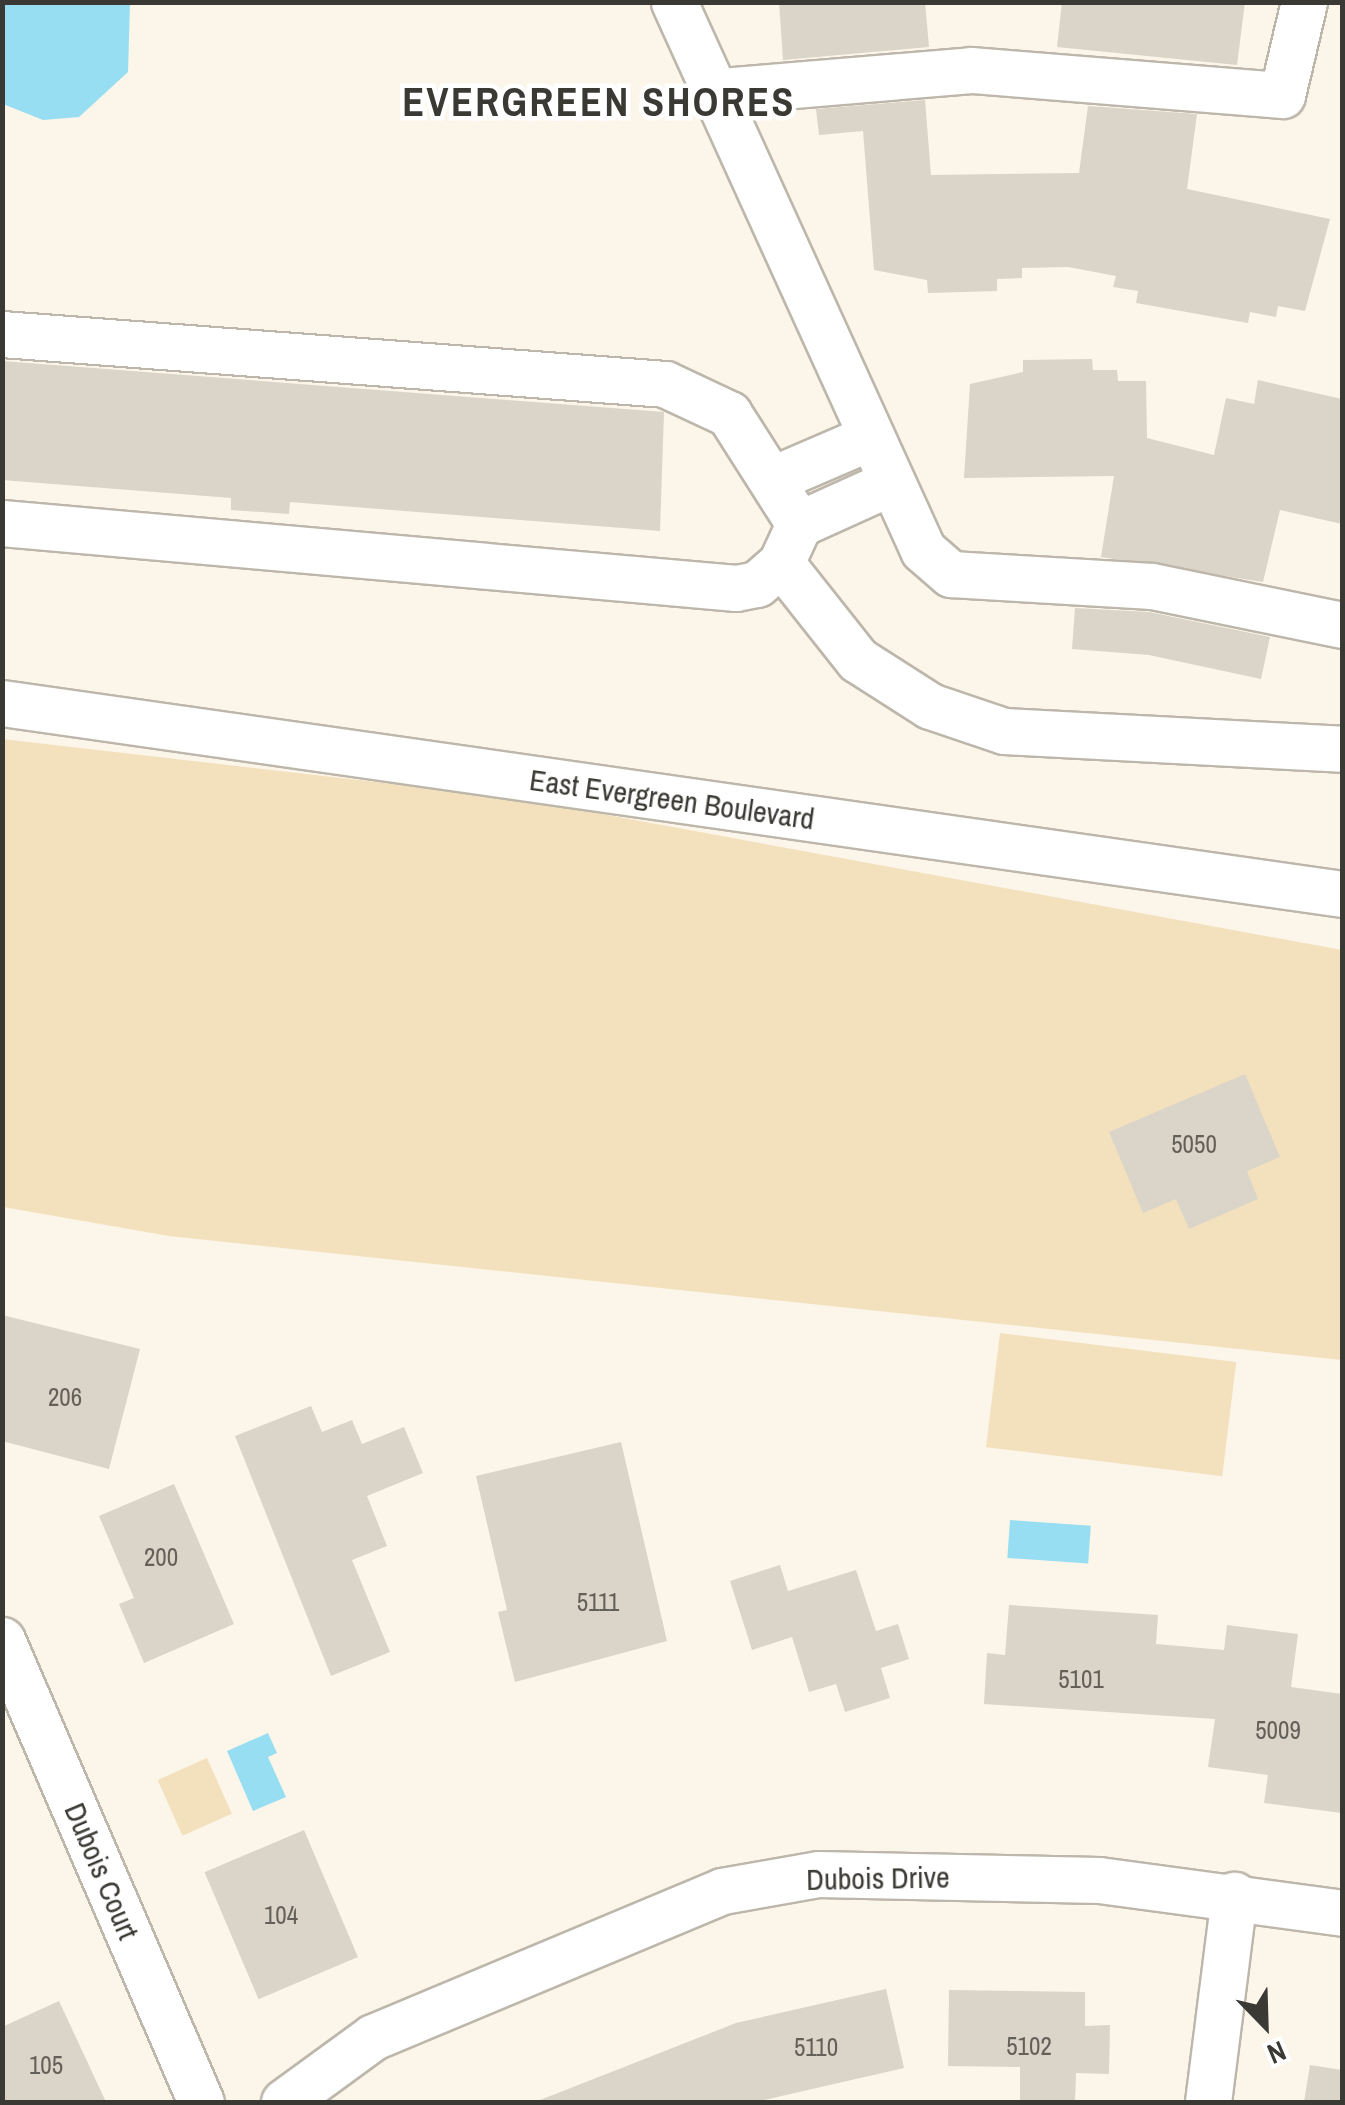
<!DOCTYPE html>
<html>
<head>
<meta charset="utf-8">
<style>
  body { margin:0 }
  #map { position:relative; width:1345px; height:2105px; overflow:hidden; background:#fcf5e9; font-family:"Archivo Narrow",sans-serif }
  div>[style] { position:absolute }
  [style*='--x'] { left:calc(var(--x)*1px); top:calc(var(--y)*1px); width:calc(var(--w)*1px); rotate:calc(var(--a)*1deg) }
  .green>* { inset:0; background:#f3e1bd; transform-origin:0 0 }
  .water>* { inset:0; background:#98def2; transform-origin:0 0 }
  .building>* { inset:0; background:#dbd4c8; transform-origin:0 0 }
  .roads { filter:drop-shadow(2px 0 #bdb7ab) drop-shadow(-2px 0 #bdb7ab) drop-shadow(0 2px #bdb7ab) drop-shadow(0 -2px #bdb7ab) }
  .minor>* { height:45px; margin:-22.5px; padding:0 22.5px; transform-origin:22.5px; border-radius:22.5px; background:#fff }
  span { translate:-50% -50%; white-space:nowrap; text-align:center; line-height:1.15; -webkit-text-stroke:9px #fff; paint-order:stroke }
  .number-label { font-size:25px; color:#636059 }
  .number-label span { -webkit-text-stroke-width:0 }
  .street-label { font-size:30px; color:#3b3934 }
  .district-label { font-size:40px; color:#3b3934; font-weight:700; letter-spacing:2.5px }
  .frame { position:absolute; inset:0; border:5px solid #3b3934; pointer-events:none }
  .north { position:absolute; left:1215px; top:1975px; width:100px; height:100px; -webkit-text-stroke:8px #fff; paint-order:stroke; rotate:157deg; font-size:28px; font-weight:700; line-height:40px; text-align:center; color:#3b3934 }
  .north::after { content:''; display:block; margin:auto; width:35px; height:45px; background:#3b3934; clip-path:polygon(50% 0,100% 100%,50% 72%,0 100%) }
</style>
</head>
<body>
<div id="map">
  <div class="green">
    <i style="clip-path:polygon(2px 739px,515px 798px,1342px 950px,1342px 1360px,169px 1236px,3px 1207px)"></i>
    <i style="left:1000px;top:1333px;width:238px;height:115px;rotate:7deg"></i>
    <i style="left:207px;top:1758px;width:61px;height:54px;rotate:66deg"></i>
  </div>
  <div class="water">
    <i style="clip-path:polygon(3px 2px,130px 3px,128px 72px,79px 117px,43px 120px,3px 104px)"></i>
    <i style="left:1010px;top:1520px;width:81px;height:38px;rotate:4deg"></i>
    <i style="clip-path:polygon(268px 1733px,277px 1753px,268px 1757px,286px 1797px,253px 1811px,227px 1751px)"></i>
  </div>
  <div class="building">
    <i style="clip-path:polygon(779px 2px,925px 2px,929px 47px,783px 60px)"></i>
    <i style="clip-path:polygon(1062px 2px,1245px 2px,1237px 65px,1057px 47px)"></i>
    <i style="clip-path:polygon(925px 100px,931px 175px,1079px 173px,1088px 106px,1197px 114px,1187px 189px,1330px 219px,1305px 311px,1278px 306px,1276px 317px,1250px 312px,1248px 323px,1136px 303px,1138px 291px,1113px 287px,1116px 276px,1068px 267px,1022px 268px,1022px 278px,997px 279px,997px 291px,928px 293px,927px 280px,874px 270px,863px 131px,819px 135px,816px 109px)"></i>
    <i style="clip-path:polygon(1092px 359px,1093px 370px,1117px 370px,1118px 381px,1146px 381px,1147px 438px,1214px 455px,1226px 398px,1254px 404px,1258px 380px,1342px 399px,1342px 524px,1280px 510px,1263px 582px,1101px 557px,1114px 476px,964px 478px,970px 384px,1023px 372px,1023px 360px)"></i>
    <i style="clip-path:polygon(2px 361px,664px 412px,660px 531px,290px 502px,289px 514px,231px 510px,231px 498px,2px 480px)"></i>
    <i style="clip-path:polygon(1075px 608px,1149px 612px,1270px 637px,1261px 679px,1149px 655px,1072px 649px)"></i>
    <i style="clip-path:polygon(1245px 1074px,1280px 1157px,1247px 1171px,1258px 1199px,1189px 1229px,1176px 1199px,1143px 1213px,1109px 1132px)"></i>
    <i style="clip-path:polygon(2px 1315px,140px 1349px,109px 1469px,2px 1441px)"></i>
    <i style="clip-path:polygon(311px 1406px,322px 1432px,352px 1420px,362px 1444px,404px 1427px,423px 1473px,367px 1496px,387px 1546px,352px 1560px,390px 1652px,331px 1676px,235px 1436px)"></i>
    <i style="clip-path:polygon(621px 1442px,667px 1641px,515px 1682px,498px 1612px,507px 1610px,476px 1476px)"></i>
    <i style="clip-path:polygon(174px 1484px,234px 1624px,144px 1663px,119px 1604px,134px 1598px,99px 1516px)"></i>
    <i style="clip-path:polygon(780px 1565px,788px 1591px,856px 1570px,876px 1631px,898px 1624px,909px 1659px,881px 1668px,890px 1698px,845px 1712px,836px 1684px,809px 1692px,792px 1637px,752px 1650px,730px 1581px)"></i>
    <i style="clip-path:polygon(1009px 1605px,1158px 1615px,1156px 1644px,1224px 1650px,1227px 1625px,1298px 1634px,1291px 1687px,1342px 1694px,1342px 1813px,1264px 1803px,1268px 1775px,1208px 1767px,1215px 1719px,984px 1704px,987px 1653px,1005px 1655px)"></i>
    <i style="left:304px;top:1830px;width:138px;height:108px;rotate:67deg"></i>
    <i style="clip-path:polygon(886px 1989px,904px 2068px,755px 2102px,535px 2102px,736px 2023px)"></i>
    <i style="clip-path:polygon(949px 1990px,1085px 1992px,1085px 2026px,1110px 2025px,1109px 2074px,1076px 2073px,1075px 2102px,1020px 2102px,1020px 2067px,948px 2066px)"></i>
    <i style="clip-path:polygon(59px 2001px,106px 2102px,2px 2102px,2px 2027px)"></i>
    <i style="clip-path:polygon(1310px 2065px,1342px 2070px,1342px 2102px,1304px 2102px)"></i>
  </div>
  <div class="roads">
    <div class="minor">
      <i style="--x:674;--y:2;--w:602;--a:65.56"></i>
      <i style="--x:923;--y:550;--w:37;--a:41"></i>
      <i style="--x:951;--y:574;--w:201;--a:3.4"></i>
      <i style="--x:1152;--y:586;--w:194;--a:11.6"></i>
      <i style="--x:710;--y:92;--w:262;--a:-4.8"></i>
      <i style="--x:971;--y:70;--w:312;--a:4.6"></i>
      <i style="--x:1282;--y:95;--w:96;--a:-76.7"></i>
      <i style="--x:2;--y:334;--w:665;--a:4.31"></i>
      <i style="--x:665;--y:384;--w:71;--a:25.1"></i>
      <i style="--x:729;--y:414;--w:130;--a:57.5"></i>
      <i style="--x:773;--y:479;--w:103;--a:-23.3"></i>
      <i style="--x:2;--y:523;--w:737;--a:5.06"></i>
      <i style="--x:736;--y:588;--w:21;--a:-11"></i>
      <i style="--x:757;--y:584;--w:32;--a:-41"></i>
      <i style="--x:781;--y:563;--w:43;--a:-65.2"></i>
      <i style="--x:799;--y:524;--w:100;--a:-24.3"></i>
      <i style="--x:781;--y:563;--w:124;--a:51.6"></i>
      <i style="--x:858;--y:660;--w:85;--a:32.6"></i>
      <i style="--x:930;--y:706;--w:78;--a:18.7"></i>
      <i style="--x:1004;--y:731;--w:338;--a:3"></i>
      <i style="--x:2;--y:703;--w:1354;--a:8.11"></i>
      <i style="--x:2;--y:1640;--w:503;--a:66.7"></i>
      <i style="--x:284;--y:2102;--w:110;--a:-36.1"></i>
      <i style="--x:373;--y:2037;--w:378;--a:-22.7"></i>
      <i style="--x:722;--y:1891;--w:97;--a:-10"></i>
      <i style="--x:818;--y:1874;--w:281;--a:1.2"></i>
      <i style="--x:1099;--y:1880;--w:245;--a:7.7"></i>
      <i style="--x:1208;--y:2102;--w:209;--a:-82.8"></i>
    </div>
  </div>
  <div class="number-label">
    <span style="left:1194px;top:1144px">5050</span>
    <span style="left:65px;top:1397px">206</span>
    <span style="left:161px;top:1557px">200</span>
    <span style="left:598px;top:1602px">5111</span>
    <span style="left:1081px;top:1679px">5101</span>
    <span style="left:1278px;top:1730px">5009</span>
    <span style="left:281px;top:1915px">104</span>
    <span style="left:1029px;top:2046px">5102</span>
    <span style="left:816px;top:2047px">5110</span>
    <span style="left:46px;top:2065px">105</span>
  </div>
  <div class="street-label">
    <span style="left:672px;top:799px;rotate:8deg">East Evergreen Boulevard</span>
    <span style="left:102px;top:1871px;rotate:67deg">Dubois Court</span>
    <span style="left:878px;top:1878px;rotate:-1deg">Dubois Drive</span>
  </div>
  <div class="district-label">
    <span style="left:599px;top:102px">EVERGREEN SHORES</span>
  </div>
  <div class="frame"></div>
  <div class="north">N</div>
</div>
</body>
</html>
